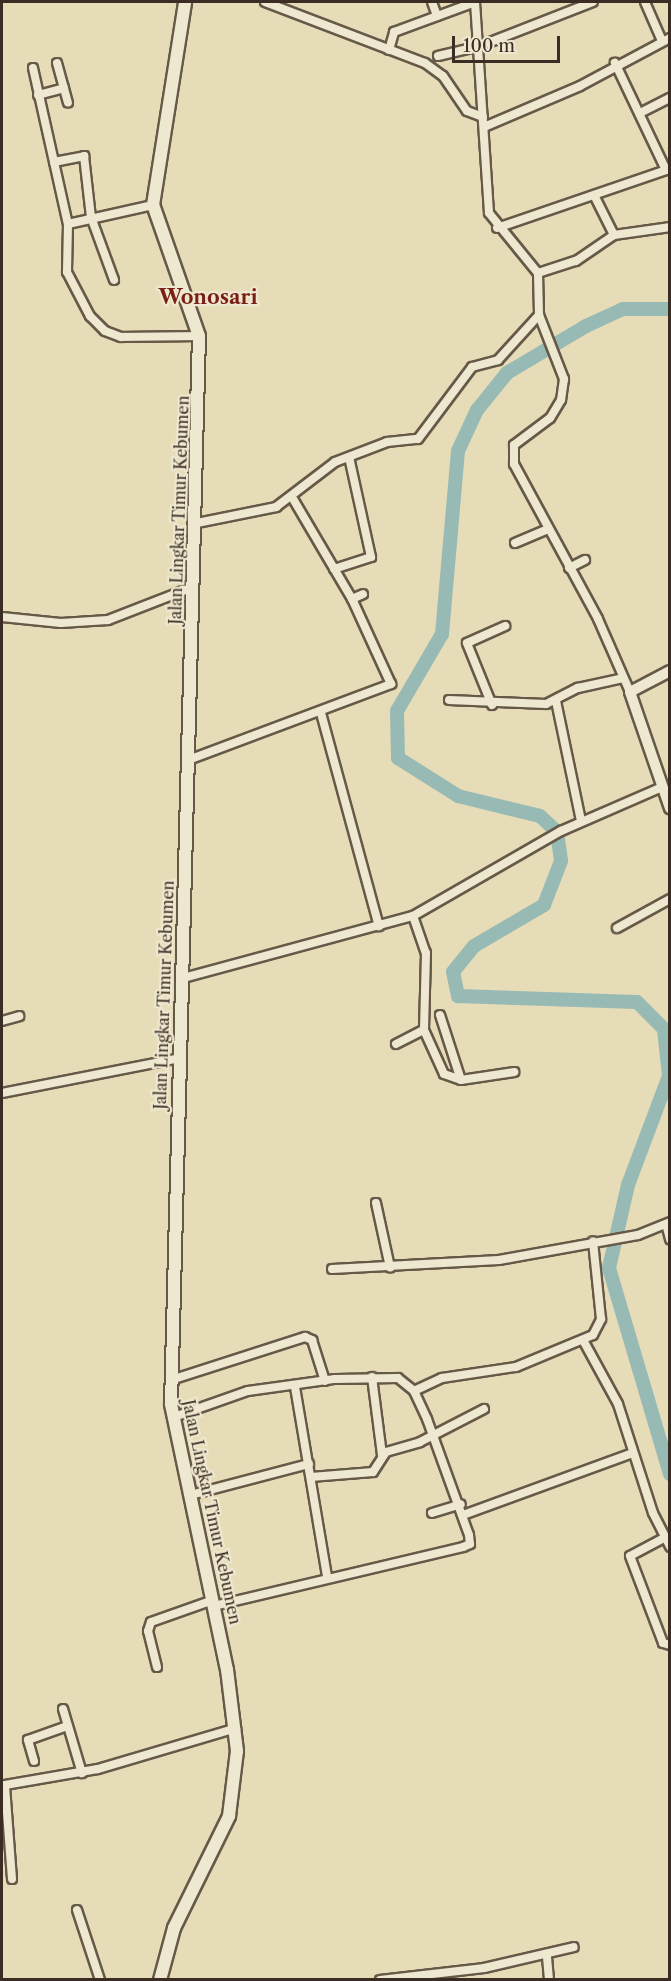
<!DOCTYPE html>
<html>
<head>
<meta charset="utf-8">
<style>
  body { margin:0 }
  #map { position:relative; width:671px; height:1981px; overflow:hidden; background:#e6dcb7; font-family:"Libre Caslon Text",serif }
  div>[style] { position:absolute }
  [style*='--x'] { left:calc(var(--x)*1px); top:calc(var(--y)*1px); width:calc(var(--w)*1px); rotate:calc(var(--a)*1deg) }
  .river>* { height:14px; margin:-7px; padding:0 7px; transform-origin:7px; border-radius:7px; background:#97bab5 }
  .roads { filter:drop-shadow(2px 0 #665948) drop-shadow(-2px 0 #665948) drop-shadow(0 2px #665948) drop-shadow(0 -2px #665948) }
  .minor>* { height:8px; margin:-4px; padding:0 4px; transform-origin:4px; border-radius:4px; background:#efe8d0 }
  .tertiary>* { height:10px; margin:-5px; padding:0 5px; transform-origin:5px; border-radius:5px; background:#efe8d0 }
  .secondary>* { height:12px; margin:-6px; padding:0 6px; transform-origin:6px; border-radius:6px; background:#efe8d0 }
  span { translate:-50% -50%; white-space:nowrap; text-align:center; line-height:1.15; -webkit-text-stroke:4.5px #efe8d0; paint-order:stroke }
  .street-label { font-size:16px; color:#3b2d23 }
  .quarter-label { font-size:20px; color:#7a1f14; font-weight:700 }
  .frame { position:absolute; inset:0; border:3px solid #3b2d23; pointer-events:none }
  .scale { position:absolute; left:452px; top:36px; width:108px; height:27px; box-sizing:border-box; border:3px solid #3b2d23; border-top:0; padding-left:8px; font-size:18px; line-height:21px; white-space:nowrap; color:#3b2d23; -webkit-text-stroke:4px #efe8d0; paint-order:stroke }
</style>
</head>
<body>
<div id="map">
  <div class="river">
    <i style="--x:670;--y:309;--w:47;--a:180"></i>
    <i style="--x:623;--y:309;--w:41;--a:155.3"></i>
    <i style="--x:586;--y:326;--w:92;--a:149.3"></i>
    <i style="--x:507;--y:373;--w:48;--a:129"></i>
    <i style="--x:477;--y:410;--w:45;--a:114.9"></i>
    <i style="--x:458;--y:451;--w:184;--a:95"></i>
    <i style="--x:442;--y:634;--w:89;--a:120.3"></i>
    <i style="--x:397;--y:711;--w:47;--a:88.8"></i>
    <i style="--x:398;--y:758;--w:71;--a:32.3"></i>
    <i style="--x:458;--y:796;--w:84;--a:13.7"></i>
    <i style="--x:540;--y:816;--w:23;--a:43"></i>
    <i style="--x:557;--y:832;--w:29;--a:82"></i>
    <i style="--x:561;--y:861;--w:47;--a:111.1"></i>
    <i style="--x:544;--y:905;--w:81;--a:149.6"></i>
    <i style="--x:474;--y:946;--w:33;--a:129"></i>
    <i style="--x:453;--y:972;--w:25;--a:78"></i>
    <i style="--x:458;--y:996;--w:179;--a:1.9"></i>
    <i style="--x:637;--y:1002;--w:38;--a:45"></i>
    <i style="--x:664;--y:1029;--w:47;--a:83.9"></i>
    <i style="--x:669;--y:1076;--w:116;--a:110.6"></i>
    <i style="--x:628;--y:1185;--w:85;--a:102.9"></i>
    <i style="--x:609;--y:1268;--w:215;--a:73.5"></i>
  </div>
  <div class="roads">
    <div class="minor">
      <i style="--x:265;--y:2;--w:171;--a:20.9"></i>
      <i style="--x:425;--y:63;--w:22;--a:36"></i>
      <i style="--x:443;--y:76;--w:42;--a:55.6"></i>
      <i style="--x:467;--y:111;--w:17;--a:21"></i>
      <i style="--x:432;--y:2;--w:15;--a:70"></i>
      <i style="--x:475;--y:2;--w:211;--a:86.2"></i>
      <i style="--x:489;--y:213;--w:77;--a:50.8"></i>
      <i style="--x:538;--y:273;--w:42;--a:88.6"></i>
      <i style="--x:539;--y:315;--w:69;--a:68.7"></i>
      <i style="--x:564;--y:379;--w:21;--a:98"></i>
      <i style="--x:561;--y:400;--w:21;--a:121"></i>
      <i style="--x:550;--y:418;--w:45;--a:143.1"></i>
      <i style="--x:514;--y:445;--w:19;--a:90"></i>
      <i style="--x:514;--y:464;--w:176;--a:61.5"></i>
      <i style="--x:598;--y:619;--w:80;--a:66.3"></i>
      <i style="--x:645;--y:2;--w:43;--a:66.4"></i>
      <i style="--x:389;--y:50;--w:19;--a:-74"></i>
      <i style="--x:394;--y:32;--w:86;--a:-20.3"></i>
      <i style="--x:438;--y:56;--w:43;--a:-13.4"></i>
      <i style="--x:480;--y:46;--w:121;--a:-21.3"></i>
      <i style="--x:57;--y:63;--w:41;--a:74.6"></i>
      <i style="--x:33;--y:68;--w:160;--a:77.4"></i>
      <i style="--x:68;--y:224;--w:48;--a:91.2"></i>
      <i style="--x:67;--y:272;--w:50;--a:62.4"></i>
      <i style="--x:90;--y:316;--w:21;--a:45"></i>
      <i style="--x:105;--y:331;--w:17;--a:21"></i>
      <i style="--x:121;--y:337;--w:78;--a:-0.7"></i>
      <i style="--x:38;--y:95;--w:27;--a:-15"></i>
      <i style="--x:640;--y:113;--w:34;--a:-27"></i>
      <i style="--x:484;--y:127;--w:104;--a:-23.1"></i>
      <i style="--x:580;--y:86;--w:102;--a:-28.1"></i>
      <i style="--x:54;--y:162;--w:31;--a:-11"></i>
      <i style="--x:84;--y:156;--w:61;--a:83.5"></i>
      <i style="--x:91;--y:217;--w:67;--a:69.9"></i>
      <i style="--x:594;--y:195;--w:45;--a:63.4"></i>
      <i style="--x:68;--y:224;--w:87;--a:-12.6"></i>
      <i style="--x:497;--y:228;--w:179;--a:-18.9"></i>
      <i style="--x:666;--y:170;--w:119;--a:-115.5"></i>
      <i style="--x:538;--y:273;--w:40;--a:-18"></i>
      <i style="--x:576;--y:261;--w:46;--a:-34.4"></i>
      <i style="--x:614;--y:235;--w:57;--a:-8.1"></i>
      <i style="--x:197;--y:523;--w:81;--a:-11.4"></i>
      <i style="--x:276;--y:507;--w:74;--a:-37.3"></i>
      <i style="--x:335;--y:462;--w:56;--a:-21"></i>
      <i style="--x:387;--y:442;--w:31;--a:-6"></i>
      <i style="--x:418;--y:439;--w:90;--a:-53.1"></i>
      <i style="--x:472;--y:367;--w:27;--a:-15"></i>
      <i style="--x:498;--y:360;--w:61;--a:-47.7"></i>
      <i style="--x:515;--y:543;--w:34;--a:-23"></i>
      <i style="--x:569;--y:568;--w:18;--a:-27"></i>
      <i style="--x:334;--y:569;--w:39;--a:-18"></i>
      <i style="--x:371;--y:557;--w:102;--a:-102.4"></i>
      <i style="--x:352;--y:599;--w:12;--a:-24"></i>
      <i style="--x:2;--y:617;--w:59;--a:5.8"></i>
      <i style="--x:61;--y:623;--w:47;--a:-3.7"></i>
      <i style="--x:108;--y:620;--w:91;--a:-21.2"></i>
      <i style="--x:449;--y:700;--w:97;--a:2.4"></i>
      <i style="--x:546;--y:704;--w:36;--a:-27"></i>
      <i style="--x:578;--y:688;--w:46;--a:-12.5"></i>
      <i style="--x:556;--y:701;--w:123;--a:78.2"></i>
      <i style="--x:492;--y:705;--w:67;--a:-112"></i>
      <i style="--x:467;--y:643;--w:42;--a:-24.1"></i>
      <i style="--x:321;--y:713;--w:221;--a:74.8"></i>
      <i style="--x:188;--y:760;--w:217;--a:-20.5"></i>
      <i style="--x:391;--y:684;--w:94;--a:-114.6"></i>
      <i style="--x:352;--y:599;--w:116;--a:-120.5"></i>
      <i style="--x:413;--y:916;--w:39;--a:71"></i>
      <i style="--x:426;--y:953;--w:77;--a:91.5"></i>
      <i style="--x:424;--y:1030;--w:48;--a:65.6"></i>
      <i style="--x:444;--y:1074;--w:18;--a:19"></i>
      <i style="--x:461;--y:1080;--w:54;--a:-8.6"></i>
      <i style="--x:617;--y:928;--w:60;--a:-28.7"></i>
      <i style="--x:183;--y:978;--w:238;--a:-15.1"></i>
      <i style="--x:413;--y:916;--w:171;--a:-29.9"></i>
      <i style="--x:561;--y:831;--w:110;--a:-23.5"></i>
      <i style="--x:440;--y:1015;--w:68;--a:72.1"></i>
      <i style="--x:2;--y:1021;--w:18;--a:-16"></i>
      <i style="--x:396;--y:1044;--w:31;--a:-27"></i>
      <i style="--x:2;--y:1093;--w:181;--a:-11.1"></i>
      <i style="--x:376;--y:1203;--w:66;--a:77.7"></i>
      <i style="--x:666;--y:1224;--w:16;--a:75"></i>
      <i style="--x:332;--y:1269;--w:167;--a:-3.1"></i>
      <i style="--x:499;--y:1260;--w:141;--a:-10.2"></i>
      <i style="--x:638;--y:1235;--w:35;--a:-22"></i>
      <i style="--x:583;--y:1340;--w:73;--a:61.3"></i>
      <i style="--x:618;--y:1404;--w:114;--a:72.2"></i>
      <i style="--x:653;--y:1513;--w:38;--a:63"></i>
      <i style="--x:372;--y:1377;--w:79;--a:82.7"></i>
      <i style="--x:171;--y:1380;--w:141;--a:-17.8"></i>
      <i style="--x:305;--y:1337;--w:8;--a:23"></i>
      <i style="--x:312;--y:1340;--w:43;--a:72.4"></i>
      <i style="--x:295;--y:1387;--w:193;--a:80.4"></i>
      <i style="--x:414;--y:1391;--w:31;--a:-25"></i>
      <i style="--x:442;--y:1378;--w:75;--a:-8.5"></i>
      <i style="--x:516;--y:1367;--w:83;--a:-22.6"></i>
      <i style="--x:593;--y:1335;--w:18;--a:-63"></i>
      <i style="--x:601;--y:1319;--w:78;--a:-95.9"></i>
      <i style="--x:174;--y:1417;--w:78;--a:-19.4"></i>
      <i style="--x:248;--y:1391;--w:88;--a:-7.9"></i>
      <i style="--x:335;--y:1379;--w:63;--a:-0.9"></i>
      <i style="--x:398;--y:1378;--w:21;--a:39"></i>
      <i style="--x:414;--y:1391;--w:31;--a:65"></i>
      <i style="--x:427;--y:1419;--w:123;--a:70.1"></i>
      <i style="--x:469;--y:1535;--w:9;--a:84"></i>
      <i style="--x:470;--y:1544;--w:8;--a:157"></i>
      <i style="--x:463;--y:1547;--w:256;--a:166.7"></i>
      <i style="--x:311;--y:1477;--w:62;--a:-4.6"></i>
      <i style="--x:373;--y:1472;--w:24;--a:-57"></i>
      <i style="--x:386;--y:1452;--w:35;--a:-16"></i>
      <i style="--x:420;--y:1442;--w:72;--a:-27.3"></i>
      <i style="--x:190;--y:1495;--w:123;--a:-14.6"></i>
      <i style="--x:432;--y:1513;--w:30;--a:-17"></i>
      <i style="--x:463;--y:1515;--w:180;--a:-20.1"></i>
      <i style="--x:664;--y:1538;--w:38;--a:152"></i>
      <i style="--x:630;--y:1556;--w:93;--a:69.2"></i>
      <i style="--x:663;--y:1643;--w:7;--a:16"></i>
      <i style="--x:157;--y:1667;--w:37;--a:-104"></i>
      <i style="--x:148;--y:1631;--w:9;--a:-72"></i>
      <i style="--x:151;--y:1622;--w:66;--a:-19.5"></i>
      <i style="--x:63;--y:1709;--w:67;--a:73.5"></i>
      <i style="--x:34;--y:1761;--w:22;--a:-106"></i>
      <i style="--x:28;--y:1740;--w:41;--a:-19.7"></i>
      <i style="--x:12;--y:1879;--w:94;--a:-94.3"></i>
      <i style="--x:5;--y:1785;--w:94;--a:-9.8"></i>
      <i style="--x:98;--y:1769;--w:144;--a:-16.5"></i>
      <i style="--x:77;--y:1910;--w:74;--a:71.8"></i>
      <i style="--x:547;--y:1957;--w:23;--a:85"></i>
      <i style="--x:380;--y:1980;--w:105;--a:-6.6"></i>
      <i style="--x:484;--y:1968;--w:92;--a:-13.1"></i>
    </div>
    <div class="tertiary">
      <i style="--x:670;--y:671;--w:45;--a:152.3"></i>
      <i style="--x:630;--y:692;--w:123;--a:71"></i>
    </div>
    <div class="secondary">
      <i style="--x:160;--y:1980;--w:54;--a:-74.9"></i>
      <i style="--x:174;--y:1928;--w:125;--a:-63.8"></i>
      <i style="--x:229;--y:1816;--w:65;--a:-83"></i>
      <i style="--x:237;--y:1751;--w:82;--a:-97"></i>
      <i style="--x:227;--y:1670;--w:272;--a:-101.9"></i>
      <i style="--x:171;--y:1404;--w:1068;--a:-88.5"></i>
      <i style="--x:199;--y:336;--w:139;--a:-109.3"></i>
      <i style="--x:153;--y:205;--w:206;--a:-81"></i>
    </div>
  </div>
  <div class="street-label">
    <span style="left:179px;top:510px;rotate:-88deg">Jalan Lingkar Timur Kebumen</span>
    <span style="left:164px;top:995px;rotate:-88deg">Jalan Lingkar Timur Kebumen</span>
    <span style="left:212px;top:1512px;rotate:78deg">Jalan Lingkar Timur Kebumen</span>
  </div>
  <div class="quarter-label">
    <span style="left:208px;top:297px">Wonosari</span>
  </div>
  <div class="frame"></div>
  <div class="scale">100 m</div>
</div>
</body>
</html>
